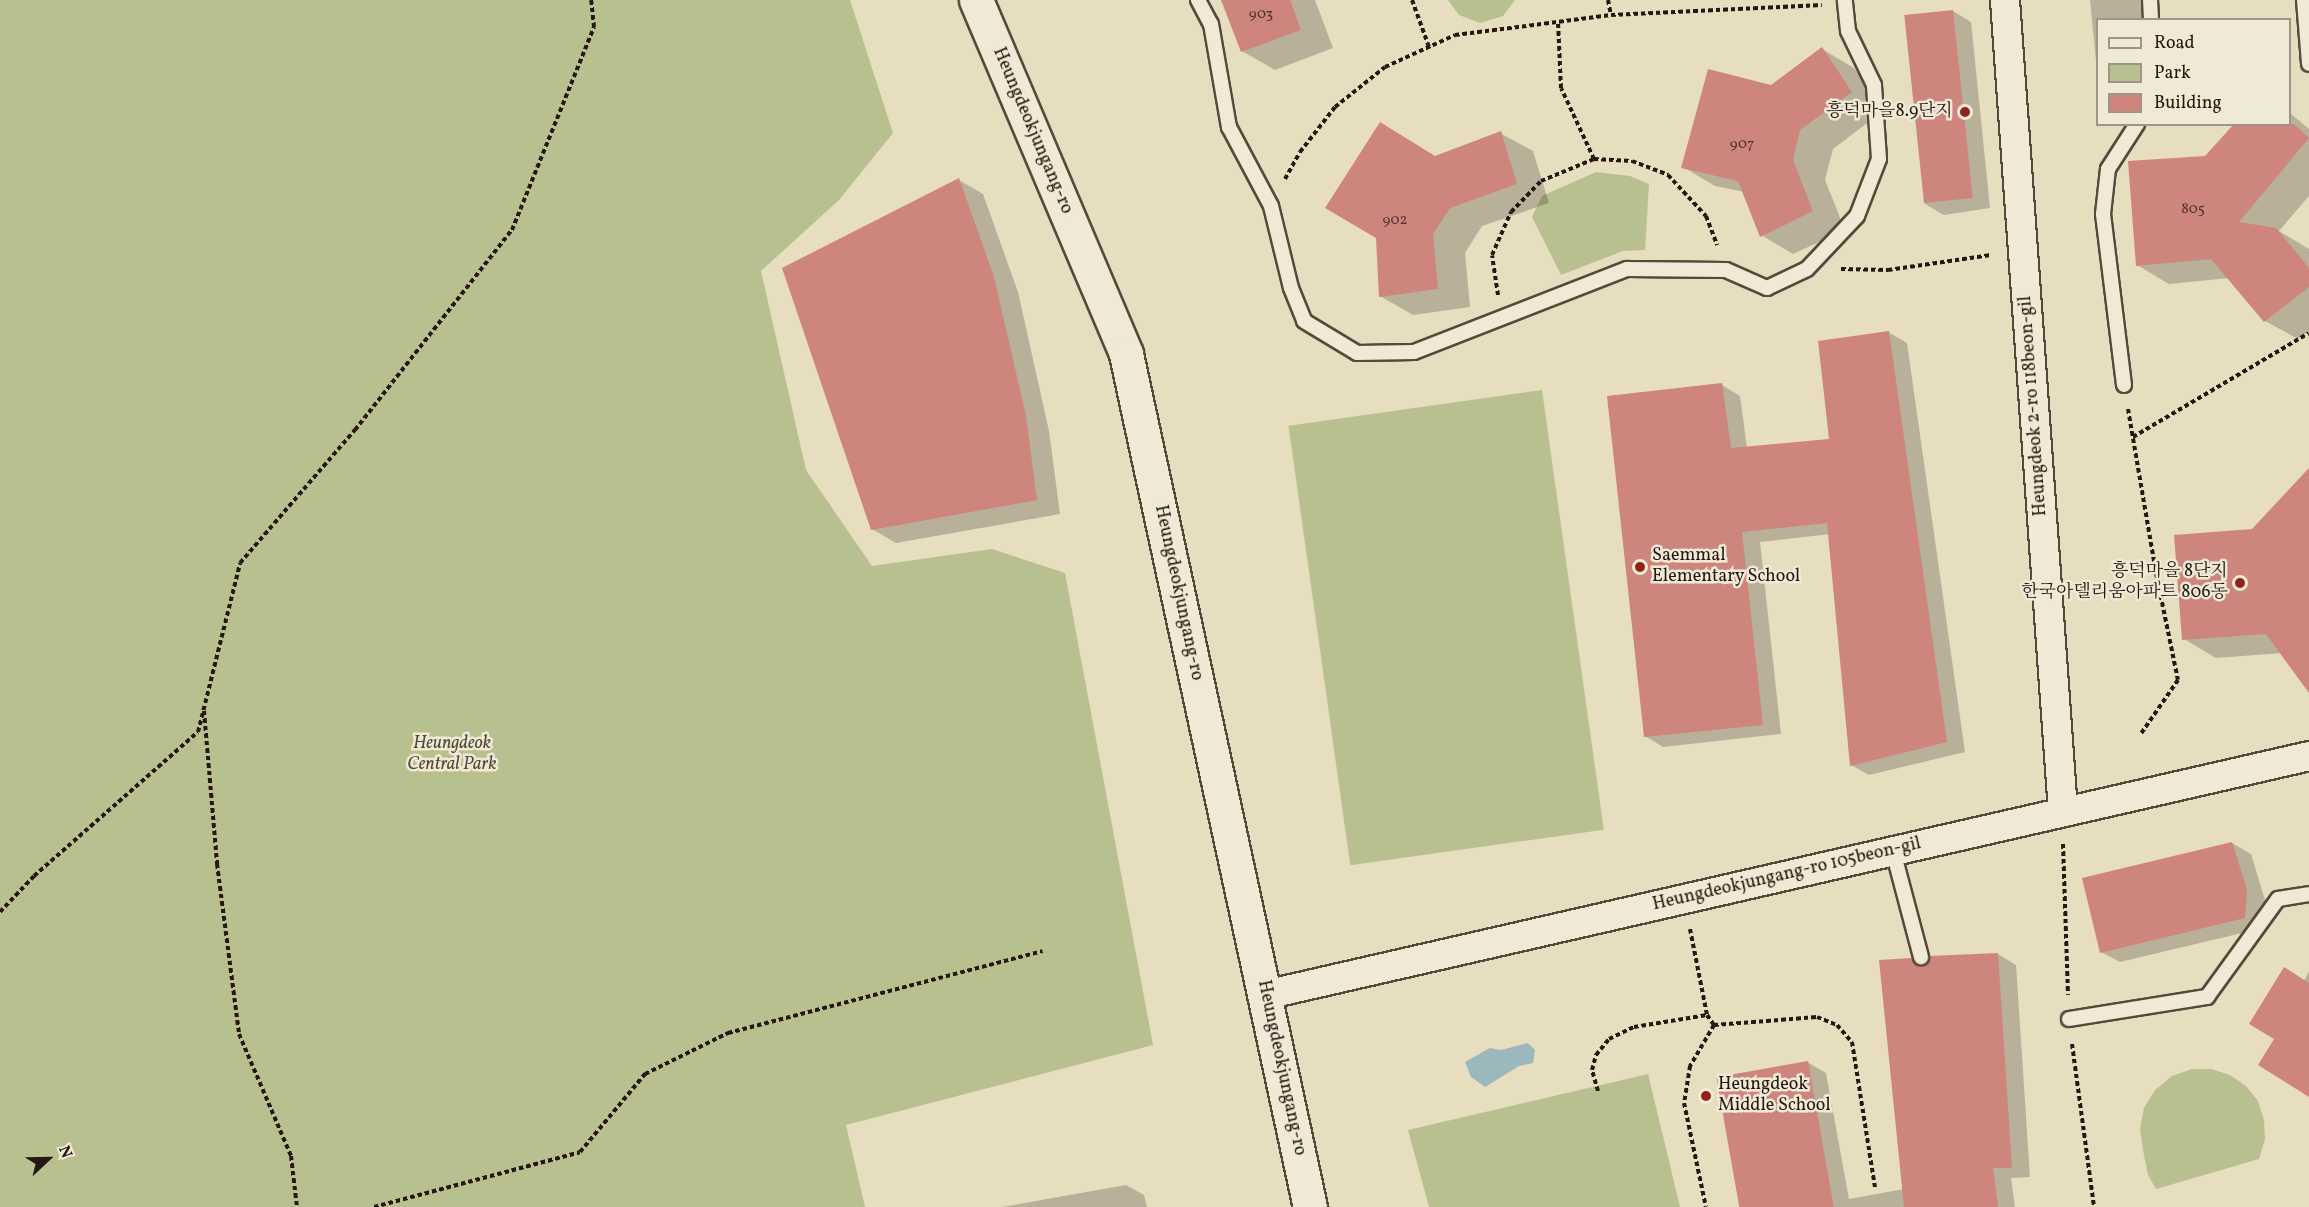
<!DOCTYPE html>
<html>
<head>
<meta charset="utf-8">
<style>
  body { margin:0 }
  #map { position:relative; width:2309px; height:1207px; overflow:hidden; background:#e7ddbf; font-family:Vollkorn,"Noto Serif KR",serif }
  div>[style] { position:absolute }
  [style*='--x'] { left:calc(var(--x)*1px); top:calc(var(--y)*1px); width:calc(var(--w)*1px); rotate:calc(var(--a)*1deg) }
  .green>* { inset:0; background:#b9c08f; transform-origin:0 0 }
  .water>* { inset:0; background:#9bb9bd }
  .shadow>* { inset:0; background:#0003 }
  .building>* { inset:0; background:#ce857e; transform-origin:0 0 }
  .path>* { height:4px; margin-top:-2px; transform-origin:0; background:repeating-linear-gradient(90deg,#261811 0 4.5px,transparent 0 7.5px) }
  .roads { filter:drop-shadow(2px 0 #56493c) drop-shadow(-2px 0 #56493c) drop-shadow(0 2px #56493c) drop-shadow(0 -2px #56493c) }
  .lane>* { height:14px; margin:-7px; padding:0 7px; transform-origin:7px; border-radius:7px; background:#efe9d5 }
  .street>* { height:28px; margin:-14px; padding:0 14px; transform-origin:14px; border-radius:14px; background:#efe9d5 }
  .secondary>* { height:33px; margin:-16.5px; padding:0 16.5px; transform-origin:16.5px; border-radius:16.5px; background:#efe9d5 }
  .dots>* { width:16px; height:16px; translate:-50% -50%; box-sizing:border-box; border:3px solid #efe9d5; border-radius:50% }
  span { translate:-50% -50%; white-space:nowrap; text-align:center; line-height:1.15; -webkit-text-stroke:5px #efe9d5; paint-order:stroke }
  .number-label { font-size:15px; color:#50332c }
  .number-label span { -webkit-text-stroke-width:0 }
  .poi-label { font-size:18px; color:#261811 }
  .right { translate:-100% -50%; text-align:right }
  .left { translate:0 -50%; text-align:left }
  .street-label { font-size:18px; color:#261811 }
  .park-label { font-size:18px; color:#524a37; font-style:italic }
  .legend { position:absolute; left:2096px; top:18px; width:195px; height:108px; box-sizing:border-box; background:#efe9d5; border:2px solid #9f9587; margin:0; padding:8px 10px; list-style:none; font-size:18px; color:#261811 }
  .legend li { display:flex; align-items:center; gap:12px; height:30px }
  .legend b { width:30px; border:2px solid #9f9587 }
  .north { position:absolute; left:18px; top:1129px; width:60px; height:60px; -webkit-text-stroke:4px #efe9d5; paint-order:stroke; rotate:68deg; font-size:16px; font-weight:700; line-height:24px; text-align:center; color:#261811 }
  .north::after { content:''; display:block; margin:auto; width:21px; height:27px; background:#261811; clip-path:polygon(50% 0,100% 100%,50% 72%,0 100%) }
</style>
</head>
<body>
<div id="map">
  <div class="green">
    <i style="clip-path:polygon(0 0,850px 0,893px 133px,839px 200px,761px 271px,806px 470px,872px 566px,992px 549px,1065px 573px,1153px 1045px,846px 1125px,865px 1207px,0 1207px)"></i>
    <i style="clip-path:polygon(1448px 0,1515px 0,1503px 16px,1480px 23px,1459px 15px)"></i>
    <i style="clip-path:polygon(1596px 172px,1630px 176px,1649px 184px,1645px 250px,1623px 251px,1561px 275px,1532px 217px,1542px 196px)"></i>
    <i style="left:1542px;top:390px;width:444px;height:256px;rotate:82deg"></i>
    <i style="clip-path:polygon(2192px 1069px,2211px 1069px,2230px 1075px,2246px 1086px,2258px 1101px,2264px 1120px,2265px 1139px,2259px 1159px,2156px 1189px,2148px 1175px,2143px 1150px,2140px 1129px,2144px 1108px,2155px 1090px,2172px 1076px)"></i>
    <i style="clip-path:polygon(1648px 1074px,1680px 1207px,1429px 1207px,1408px 1130px)"></i>
  </div>
  <div class="water">
    <i style="clip-path:polygon(1528px 1043px,1535px 1050px,1533px 1063px,1519px 1066px,1485px 1087px,1471px 1077px,1465px 1062px,1490px 1048px,1501px 1050px)"></i>
  </div>
  <div class="shadow">
    <i style="clip-path:polygon(1223px 0,1315px 0,1333px 48px,1275px 70px,1242px 51px)"></i>
    <i style="clip-path:polygon(2090px 0,2146px 0,2148px 20px,2098px 20px,2098px 81px)"></i>
    <i style="clip-path:polygon(1953px 11px,1971px 22px,1990px 208px,1944px 215px,1925px 204px)"></i>
    <i style="clip-path:polygon(1822px 49px,1854px 68px,1883px 111px,1833px 149px,1825px 180px,1845px 230px,1793px 254px,1761px 235px,1745px 192px,1715px 186px,1683px 167px,1771px 87px)"></i>
    <i style="clip-path:polygon(2290px 113px,2309px 129px,2309px 196px,2279px 231px,2309px 249px,2309px 331px,2298px 339px,2265px 321px,2229px 278px,2169px 284px,2137px 265px,2206px 157px,2290px 124px)"></i>
    <i style="clip-path:polygon(1500px 133px,1533px 151px,1549px 203px,1482px 226px,1465px 253px,1470px 307px,1413px 315px,1380px 296px,1436px 157px)"></i>
    <i style="clip-path:polygon(959px 180px,983px 194px,1018px 292px,1049px 431px,1060px 514px,896px 543px,872px 529px)"></i>
    <i style="clip-path:polygon(1888px 332px,1907px 343px,1965px 752px,1869px 775px,1851px 765px,1830px 534px,1760px 542px,1781px 734px,1663px 747px,1645px 736px,1722px 385px,1740px 396px,1747px 448px,1831px 441px)"></i>
    <i style="clip-path:polygon(2309px 471px,2309px 690px,2282px 653px,2216px 658px,2184px 639px,2253px 531px)"></i>
    <i style="clip-path:polygon(2232px 843px,2251px 854px,2265px 900px,2263px 928px,2120px 962px,2101px 952px)"></i>
    <i style="clip-path:polygon(1998px 954px,2016px 965px,2030px 1177px,2011px 1178px,2015px 1207px,1744px 1207px,1807px 1062px,1826px 1073px,1849px 1199px,1904px 1189px,1911px 959px,1924px 967px)"></i>
    <i style="clip-path:polygon(2309px 971px,2309px 1095px,2276px 1039px)"></i>
    <i style="clip-path:polygon(1126px 1185px,1144px 1195px,1147px 1207px,1002px 1207px)"></i>
  </div>
  <div class="building">
    <i style="clip-path:polygon(1221px 0,1290px 0,1301px 30px,1241px 52px)"></i>
    <i style="left:1953px;top:10px;width:189px;height:49px;rotate:84deg"></i>
    <i style="clip-path:polygon(1822px 47px,1852px 92px,1800px 130px,1793px 160px,1813px 211px,1760px 237px,1738px 181px,1681px 168px,1708px 69px,1771px 85px)"></i>
    <i style="clip-path:polygon(1380px 122px,1435px 156px,1501px 131px,1517px 184px,1450px 208px,1433px 234px,1438px 289px,1379px 297px,1376px 238px,1325px 208px)"></i>
    <i style="clip-path:polygon(2234px 124px,2294px 124px,2309px 138px,2239px 222px,2276px 228px,2309px 268px,2309px 287px,2264px 322px,2211px 259px,2136px 266px,2128px 161px,2205px 156px)"></i>
    <i style="clip-path:polygon(959px 178px,994px 277px,1026px 416px,1037px 500px,871px 530px,782px 268px)"></i>
    <i style="clip-path:polygon(1889px 331px,1947px 742px,1850px 766px,1827px 523px,1742px 532px,1763px 725px,1644px 737px,1607px 396px,1722px 383px,1731px 448px,1829px 439px,1818px 341px)"></i>
    <i style="clip-path:polygon(2309px 468px,2309px 693px,2266px 634px,2182px 640px,2174px 535px,2252px 529px)"></i>
    <i style="clip-path:polygon(2232px 842px,2247px 889px,2245px 918px,2100px 953px,2082px 878px)"></i>
    <i style="clip-path:polygon(1998px 953px,2012px 1168px,1993px 1168px,1998px 1207px,1904px 1207px,1879px 960px,1912px 958px,1915px 964px,1923px 966px,1928px 963px,1930px 956px)"></i>
    <i style="clip-path:polygon(2284px 967px,2309px 983px,2309px 1097px,2258px 1065px,2274px 1039px,2249px 1024px)"></i>
    <i style="left:1808px;top:1061px;width:148px;height:93px;rotate:80deg"></i>
  </div>
  <div class="path">
    <i style="--x:1412;--y:0;--w:50;--a:70.1"></i>
    <i style="--x:1608;--y:0;--w:15;--a:79"></i>
    <i style="--x:1611;--y:15;--w:211;--a:-2.7"></i>
    <i style="--x:1594;--y:159;--w:38;--a:3"></i>
    <i style="--x:1632;--y:161;--w:39;--a:21"></i>
    <i style="--x:1668;--y:175;--w:56;--a:47.2"></i>
    <i style="--x:1706;--y:216;--w:31;--a:69"></i>
    <i style="--x:1285;--y:179;--w:31;--a:-61"></i>
    <i style="--x:1300;--y:152;--w:57;--a:-52.1"></i>
    <i style="--x:1335;--y:107;--w:64;--a:-38.7"></i>
    <i style="--x:1385;--y:67;--w:77;--a:-24.6"></i>
    <i style="--x:1455;--y:35;--w:157;--a:-7.3"></i>
    <i style="--x:1841;--y:269;--w:47;--a:1.2"></i>
    <i style="--x:1888;--y:270;--w:104;--a:-8.3"></i>
    <i style="--x:1498;--y:295;--w:40;--a:-98.5"></i>
    <i style="--x:1492;--y:255;--w:47;--a:-66.2"></i>
    <i style="--x:1511;--y:212;--w:43;--a:-45.9"></i>
    <i style="--x:1541;--y:181;--w:57;--a:-22.5"></i>
    <i style="--x:1594;--y:159;--w:78;--a:-114.9"></i>
    <i style="--x:1561;--y:88;--w:67;--a:-92.6"></i>
    <i style="--x:2128;--y:409;--w:166;--a:80.3"></i>
    <i style="--x:2156;--y:573;--w:109;--a:78.4"></i>
    <i style="--x:2178;--y:680;--w:67;--a:124.6"></i>
    <i style="--x:2133;--y:437;--w:204;--a:-30.6"></i>
    <i style="--x:204;--y:711;--w:154;--a:85.1"></i>
    <i style="--x:217;--y:864;--w:171;--a:82.6"></i>
    <i style="--x:239;--y:1034;--w:133;--a:66.9"></i>
    <i style="--x:291;--y:1156;--w:51;--a:83.3"></i>
    <i style="--x:2063;--y:844;--w:151;--a:88.1"></i>
    <i style="--x:0;--y:912;--w:50;--a:-46.6"></i>
    <i style="--x:34;--y:876;--w:218;--a:-41.3"></i>
    <i style="--x:198;--y:732;--w:174;--a:-76"></i>
    <i style="--x:240;--y:563;--w:176;--a:-49.2"></i>
    <i style="--x:355;--y:430;--w:254;--a:-51.9"></i>
    <i style="--x:512;--y:230;--w:219;--a:-68"></i>
    <i style="--x:594;--y:27;--w:27;--a:-96"></i>
    <i style="--x:1690;--y:929;--w:88;--a:78.8"></i>
    <i style="--x:1707;--y:1015;--w:12;--a:55"></i>
    <i style="--x:1714;--y:1025;--w:48;--a:120.3"></i>
    <i style="--x:1690;--y:1066;--w:37;--a:99"></i>
    <i style="--x:1684;--y:1103;--w:106;--a:78.1"></i>
    <i style="--x:1714;--y:1025;--w:103;--a:-4.4"></i>
    <i style="--x:1817;--y:1017;--w:22;--a:22"></i>
    <i style="--x:1837;--y:1025;--w:23;--a:49"></i>
    <i style="--x:1852;--y:1042;--w:147;--a:81"></i>
    <i style="--x:2072;--y:1044;--w:164;--a:82.3"></i>
    <i style="--x:1598;--y:1091;--w:22;--a:-106"></i>
    <i style="--x:1592;--y:1070;--w:16;--a:-75"></i>
    <i style="--x:1596;--y:1055;--w:21;--a:-51"></i>
    <i style="--x:1609;--y:1039;--w:28;--a:-26"></i>
    <i style="--x:1634;--y:1027;--w:74;--a:-9.3"></i>
    <i style="--x:374;--y:1207;--w:213;--a:-14.9"></i>
    <i style="--x:580;--y:1152;--w:102;--a:-50.2"></i>
    <i style="--x:645;--y:1074;--w:93;--a:-26.3"></i>
    <i style="--x:728;--y:1033;--w:325;--a:-14.6"></i>
  </div>
  <div class="roads">
    <div class="lane">
      <i style="--x:1198;--y:0;--w:27;--a:62"></i>
      <i style="--x:1211;--y:24;--w:105;--a:80.1"></i>
      <i style="--x:1229;--y:127;--w:89;--a:62"></i>
      <i style="--x:1271;--y:206;--w:84;--a:76.3"></i>
      <i style="--x:1291;--y:288;--w:35;--a:68"></i>
      <i style="--x:1304;--y:321;--w:62;--a:31.1"></i>
      <i style="--x:1357;--y:353;--w:57;--a:-1"></i>
      <i style="--x:1414;--y:352;--w:229;--a:-21.3"></i>
      <i style="--x:1627;--y:269;--w:99;--a:0.6"></i>
      <i style="--x:1726;--y:270;--w:45;--a:23.7"></i>
      <i style="--x:1767;--y:288;--w:44;--a:-25.4"></i>
      <i style="--x:1807;--y:269;--w:73;--a:-46.7"></i>
      <i style="--x:1857;--y:216;--w:61;--a:-68.9"></i>
      <i style="--x:1879;--y:159;--w:74;--a:-93.9"></i>
      <i style="--x:1874;--y:85;--w:60;--a:-115.7"></i>
      <i style="--x:1848;--y:31;--w:31;--a:-96"></i>
      <i style="--x:2150;--y:0;--w:20;--a:87"></i>
      <i style="--x:2304;--y:0;--w:64;--a:85.5"></i>
      <i style="--x:2124;--y:385;--w:172;--a:-97"></i>
      <i style="--x:2103;--y:214;--w:45;--a:-83.7"></i>
      <i style="--x:2108;--y:169;--w:54;--a:-57.2"></i>
      <i style="--x:1893;--y:851;--w:110;--a:75.2"></i>
      <i style="--x:2069;--y:1019;--w:140;--a:-9.1"></i>
      <i style="--x:2207;--y:997;--w:121;--a:-54.1"></i>
      <i style="--x:2278;--y:899;--w:31;--a:-9"></i>
    </div>
    <div class="street">
      <i style="--x:2005;--y:0;--w:814;--a:85.91"></i>
      <i style="--x:1265;--y:995;--w:1071;--a:-12.89"></i>
    </div>
    <div class="secondary">
      <i style="--x:976;--y:0;--w:384;--a:67"></i>
      <i style="--x:1126;--y:354;--w:873;--a:77.83"></i>
    </div>
  </div>
  <div class="dots">
    <i style="left:1965px;top:112px;background:#8f2418"></i>
    <i style="left:1640px;top:567px;background:#8f2418"></i>
    <i style="left:2240px;top:583px;background:#8f2418"></i>
    <i style="left:1706px;top:1096px;background:#8f2418"></i>
  </div>
  <div class="number-label">
    <span style="left:1261px;top:15px">903</span>
    <span style="left:1742px;top:145px">907</span>
    <span style="left:2193px;top:210px">805</span>
    <span style="left:1395px;top:221px">902</span>
  </div>
  <div class="poi-label">
    <span class="right" style="left:1953px;top:112px">흥덕마을8.9단지</span>
    <span class="left" style="left:1652px;top:567px">Saemmal<br>Elementary School</span>
    <span class="right" style="left:2228px;top:583px">흥덕마을 8단지<br>한국아델리움아파트 806동</span>
    <span class="left" style="left:1718px;top:1096px">Heungdeok<br>Middle School</span>
  </div>
  <div class="street-label">
    <span style="left:1032px;top:131px;rotate:67deg">Heungdeokjungang-ro</span>
    <span style="left:2034px;top:406px;rotate:-94deg">Heungdeok 2-ro 118beon-gil</span>
    <span style="left:1178px;top:593px;rotate:78deg">Heungdeokjungang-ro</span>
    <span style="left:1787px;top:875px;rotate:-13deg">Heungdeokjungang-ro 105beon-gil</span>
    <span style="left:1281px;top:1068px;rotate:78deg">Heungdeokjungang-ro</span>
  </div>
  <div class="park-label">
    <span style="left:452px;top:755px">Heungdeok<br>Central Park</span>
  </div>
  <ul class="legend">
  <li><b style="height:8px;background:#efe9d5"></b>Road</li>
  <li><b style="height:16px;background:#b9c08f"></b>Park</li>
  <li><b style="height:16px;background:#ce857e"></b>Building</li>
  </ul>
  <div class="north">N</div>
</div>
</body>
</html>
